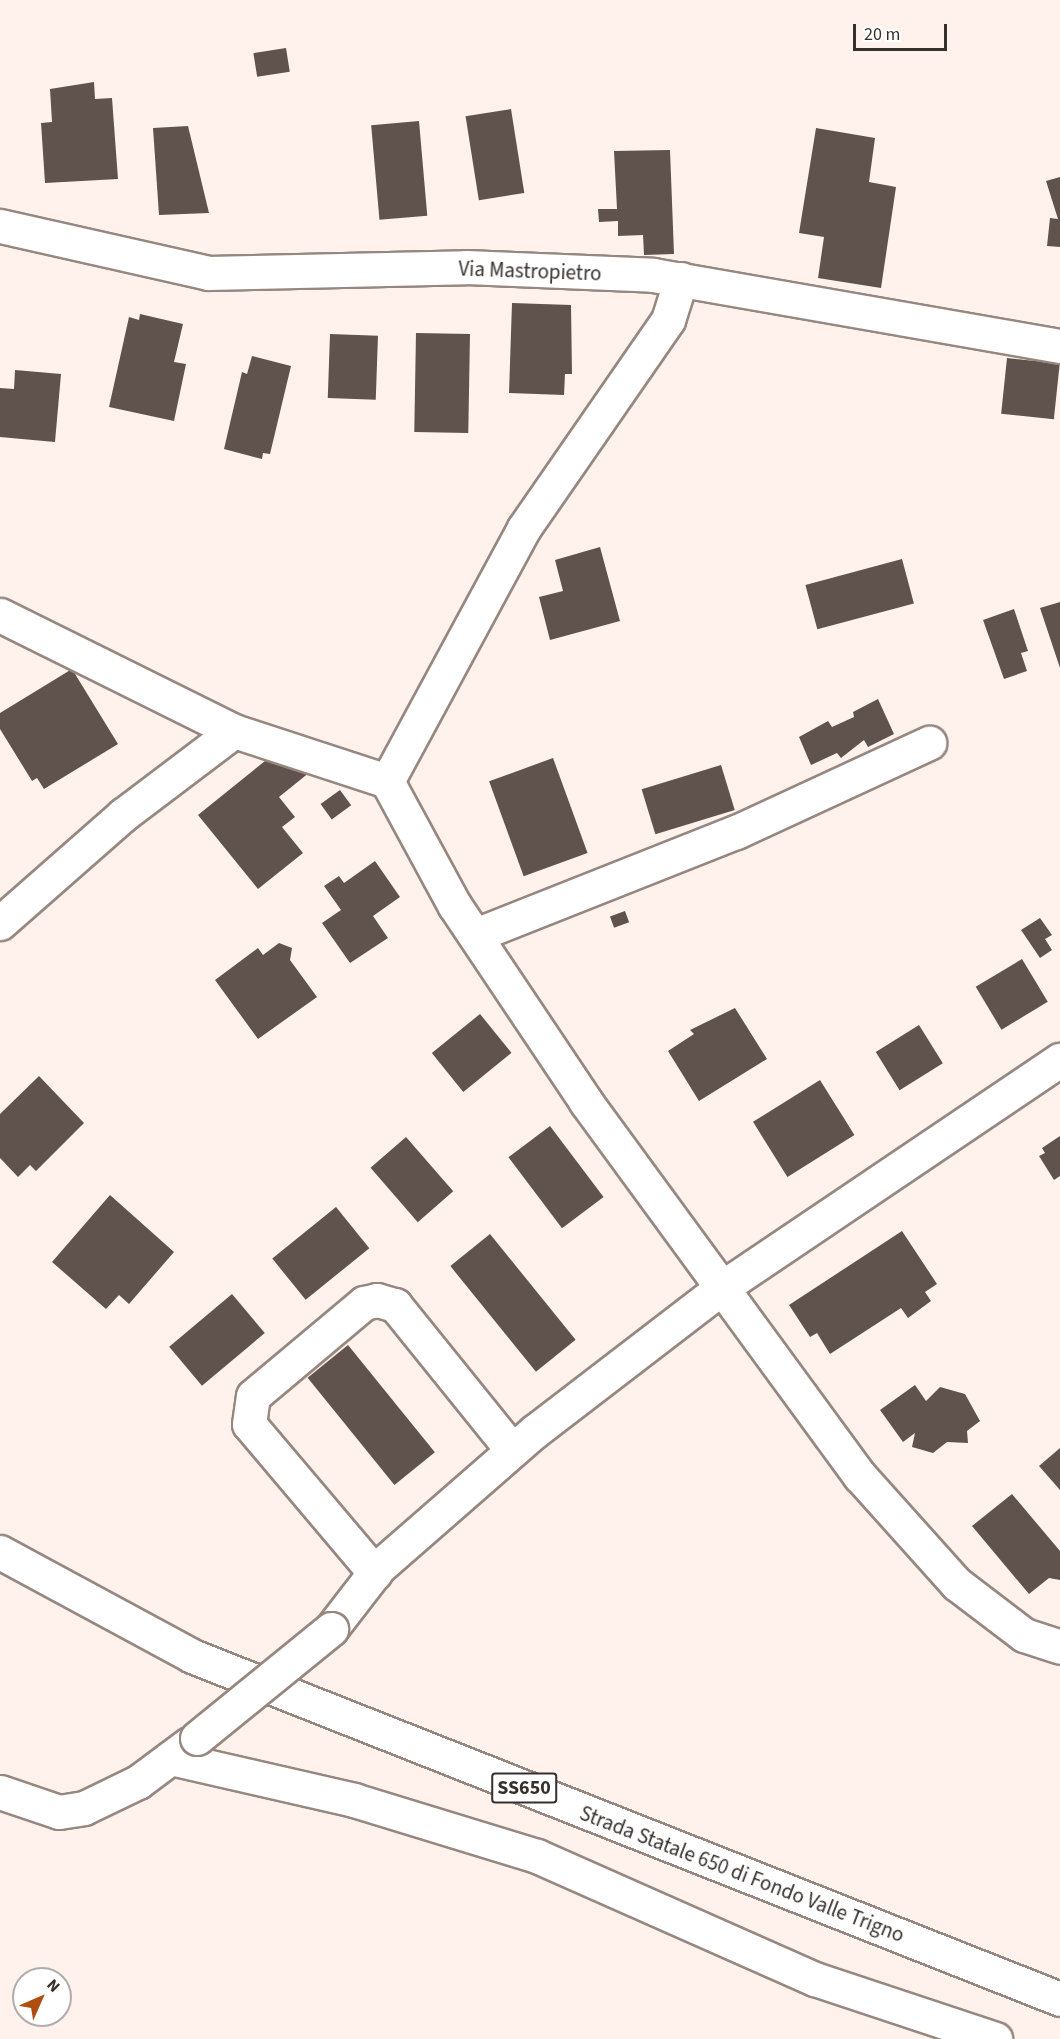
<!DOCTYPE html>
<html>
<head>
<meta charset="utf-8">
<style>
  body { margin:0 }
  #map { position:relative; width:1060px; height:2039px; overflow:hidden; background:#fff1eb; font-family:"Source Sans 3",sans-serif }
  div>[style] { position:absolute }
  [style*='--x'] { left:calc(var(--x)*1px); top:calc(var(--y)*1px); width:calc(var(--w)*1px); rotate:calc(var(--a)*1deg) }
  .building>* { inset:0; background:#60524c; transform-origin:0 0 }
  .roads { filter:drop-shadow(2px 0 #968881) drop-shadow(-2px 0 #968881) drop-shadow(0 2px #968881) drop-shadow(0 -2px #968881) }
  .minor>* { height:33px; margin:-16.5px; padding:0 16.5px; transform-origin:16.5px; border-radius:16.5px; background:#fff }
  .trunk>* { height:33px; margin:-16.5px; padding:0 16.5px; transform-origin:16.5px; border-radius:16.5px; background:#fff }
  .bridges { filter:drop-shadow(2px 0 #968881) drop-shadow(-2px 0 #968881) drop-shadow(0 2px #968881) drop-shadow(0 -2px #968881) }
  .minor-bridge>* { height:33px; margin:-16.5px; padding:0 16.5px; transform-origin:16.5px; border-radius:16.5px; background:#fff }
  span { translate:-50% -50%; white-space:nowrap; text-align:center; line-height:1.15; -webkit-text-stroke:6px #fff; paint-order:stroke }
  .shield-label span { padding:2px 4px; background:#fff; border:2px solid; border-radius:4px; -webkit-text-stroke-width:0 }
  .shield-label { font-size:20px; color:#36302d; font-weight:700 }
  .street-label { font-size:21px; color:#36302d }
  .north { position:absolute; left:12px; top:1967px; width:60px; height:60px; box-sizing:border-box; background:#fff; border:2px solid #afacab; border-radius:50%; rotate:45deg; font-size:16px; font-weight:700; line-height:24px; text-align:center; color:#36302d }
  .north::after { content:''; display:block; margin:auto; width:21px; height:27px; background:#b04e12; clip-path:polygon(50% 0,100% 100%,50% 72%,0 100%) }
  .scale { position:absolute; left:853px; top:24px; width:94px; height:27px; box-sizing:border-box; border:3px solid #36302d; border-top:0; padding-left:8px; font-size:18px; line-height:21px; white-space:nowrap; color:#36302d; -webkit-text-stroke:4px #fff; paint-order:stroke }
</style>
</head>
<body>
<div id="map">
  <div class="building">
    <i style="left:286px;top:48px;width:24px;height:33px;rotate:81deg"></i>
    <i style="clip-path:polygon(94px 82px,95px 99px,112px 98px,118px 179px,45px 183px,41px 123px,52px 122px,50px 89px)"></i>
    <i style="left:511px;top:109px;width:85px;height:46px;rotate:81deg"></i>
    <i style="left:419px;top:121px;width:95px;height:48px;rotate:85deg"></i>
    <i style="clip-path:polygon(188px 126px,209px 213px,159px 215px,153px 128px)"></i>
    <i style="clip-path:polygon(816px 128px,875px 138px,869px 182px,896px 187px,881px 288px,818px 278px,824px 237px,799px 233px)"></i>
    <i style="clip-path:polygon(670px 150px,674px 254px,644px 255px,643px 235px,618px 236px,618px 221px,599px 222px,598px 209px,617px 209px,614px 151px)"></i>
    <i style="clip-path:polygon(1060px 177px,1060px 247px,1047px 246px,1050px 218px,1058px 219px,1046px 181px)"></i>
    <i style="clip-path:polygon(512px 303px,571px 305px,572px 374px,565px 374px,564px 395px,509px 393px)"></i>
    <i style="clip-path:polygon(140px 314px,183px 324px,174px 362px,186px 364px,174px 421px,109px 407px,129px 317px,139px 320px)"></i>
    <i style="left:416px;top:333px;width:54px;height:99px;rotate:1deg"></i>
    <i style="left:330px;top:334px;width:48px;height:64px;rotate:2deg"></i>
    <i style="clip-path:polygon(252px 356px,291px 366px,270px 454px,263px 453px,262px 459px,224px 449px,242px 372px,247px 374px)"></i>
    <i style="left:1007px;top:358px;width:53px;height:56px;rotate:6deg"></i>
    <i style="clip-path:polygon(15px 370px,61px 374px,55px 442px,0 437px,0 388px,14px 389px)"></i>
    <i style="clip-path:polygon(600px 547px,620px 621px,550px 640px,539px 597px,563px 591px,555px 560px)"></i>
    <i style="left:902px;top:559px;width:46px;height:100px;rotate:75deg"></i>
    <i style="clip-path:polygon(1060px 602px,1060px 668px,1040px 608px)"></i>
    <i style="clip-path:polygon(1014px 609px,1028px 651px,1021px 653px,1027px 671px,1004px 679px,983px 620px)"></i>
    <i style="clip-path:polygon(72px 669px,118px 744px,44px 789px,37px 778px,32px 781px,0 729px,0 713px)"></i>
    <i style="clip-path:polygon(878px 699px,894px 734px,868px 747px,864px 740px,841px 758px,837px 753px,811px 765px,799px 737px,828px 721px,832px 727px,854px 717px,853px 712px)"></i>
    <i style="left:553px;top:758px;width:101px;height:68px;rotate:70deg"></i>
    <i style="clip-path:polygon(265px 761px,310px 772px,279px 797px,295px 817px,282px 827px,303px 853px,258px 889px,198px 815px)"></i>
    <i style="left:721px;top:765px;width:47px;height:83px;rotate:73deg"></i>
    <i style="left:340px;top:790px;width:19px;height:24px;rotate:54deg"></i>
    <i style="clip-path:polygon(375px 861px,400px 897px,373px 916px,388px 938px,350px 963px,322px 923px,341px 910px,324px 886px,339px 876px,344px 883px)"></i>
    <i style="left:625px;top:911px;width:12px;height:16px;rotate:70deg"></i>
    <i style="clip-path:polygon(1040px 918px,1052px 935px,1045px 939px,1052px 950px,1040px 958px,1021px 930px)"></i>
    <i style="clip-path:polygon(279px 943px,292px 948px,290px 960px,317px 997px,258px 1039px,215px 980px,258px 948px,263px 955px)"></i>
    <i style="left:1022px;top:959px;width:50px;height:54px;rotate:59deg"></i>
    <i style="clip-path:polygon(735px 1008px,767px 1059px,699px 1101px,668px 1051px,694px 1034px,690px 1030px)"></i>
    <i style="left:480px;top:1014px;width:50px;height:62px;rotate:51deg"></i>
    <i style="left:919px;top:1025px;width:45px;height:51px;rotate:58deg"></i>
    <i style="clip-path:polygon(39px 1076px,84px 1123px,36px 1171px,30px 1165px,18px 1177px,0 1158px,0 1114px)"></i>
    <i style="left:820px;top:1080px;width:65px;height:79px;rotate:58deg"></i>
    <i style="left:550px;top:1126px;width:89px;height:52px;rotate:53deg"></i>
    <i style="clip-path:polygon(1060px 1136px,1060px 1176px,1054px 1180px,1039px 1156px,1045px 1153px,1042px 1148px)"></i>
    <i style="left:406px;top:1137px;width:72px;height:47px;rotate:49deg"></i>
    <i style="clip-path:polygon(110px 1195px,174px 1252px,129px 1304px,119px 1295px,106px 1309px,52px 1262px)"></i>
    <i style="left:336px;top:1207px;width:53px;height:82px;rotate:51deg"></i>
    <i style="clip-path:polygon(902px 1231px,937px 1284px,925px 1292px,931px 1301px,908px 1318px,901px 1308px,830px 1354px,817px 1333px,810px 1337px,789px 1305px)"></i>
    <i style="left:490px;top:1234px;width:136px;height:51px;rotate:51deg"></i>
    <i style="left:232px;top:1294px;width:51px;height:82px;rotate:50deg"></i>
    <i style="left:348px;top:1345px;width:138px;height:52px;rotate:51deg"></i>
    <i style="clip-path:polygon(915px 1385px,926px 1401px,940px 1387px,965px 1394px,980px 1421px,967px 1431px,968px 1443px,947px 1442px,933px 1453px,912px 1447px,915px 1433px,903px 1442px,880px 1410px)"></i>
    <i style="clip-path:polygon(1060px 1448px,1060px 1490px,1039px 1466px)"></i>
    <i style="clip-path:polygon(1012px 1494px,1060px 1551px,1060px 1580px,1049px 1578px,1029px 1594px,972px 1526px)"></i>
  </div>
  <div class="roads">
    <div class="minor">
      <i style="--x:0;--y:226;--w:213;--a:12.7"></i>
      <i style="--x:208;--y:273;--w:258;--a:-1.3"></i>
      <i style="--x:466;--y:267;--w:187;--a:2.4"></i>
      <i style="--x:653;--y:275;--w:413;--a:9.9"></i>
      <i style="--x:681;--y:279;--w:43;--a:107.6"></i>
      <i style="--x:668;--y:320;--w:253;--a:124.7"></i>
      <i style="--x:524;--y:528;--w:288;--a:118.4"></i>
      <i style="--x:387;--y:781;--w:142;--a:61.5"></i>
      <i style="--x:455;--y:906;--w:236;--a:56.2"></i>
      <i style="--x:586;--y:1102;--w:464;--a:53.8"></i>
      <i style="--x:860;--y:1476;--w:145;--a:48.1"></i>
      <i style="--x:957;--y:1584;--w:84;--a:37.3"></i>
      <i style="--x:1024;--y:1635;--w:38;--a:18"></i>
      <i style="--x:0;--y:615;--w:261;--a:26.4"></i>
      <i style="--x:234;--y:731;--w:161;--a:18.1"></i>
      <i style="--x:0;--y:923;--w:164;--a:-41.3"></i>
      <i style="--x:123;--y:815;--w:139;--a:-37.1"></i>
      <i style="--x:478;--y:934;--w:277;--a:-21.6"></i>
      <i style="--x:736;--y:832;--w:213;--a:-24.8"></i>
      <i style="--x:375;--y:1573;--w:195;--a:-130.2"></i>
      <i style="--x:249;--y:1424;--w:28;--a:-82"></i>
      <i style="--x:253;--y:1396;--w:145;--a:-40"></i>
      <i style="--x:364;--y:1303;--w:13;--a:-13"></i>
      <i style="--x:377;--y:1300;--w:19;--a:16"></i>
      <i style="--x:395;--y:1305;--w:186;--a:51.1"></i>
      <i style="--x:331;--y:1629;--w:78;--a:-52.3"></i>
      <i style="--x:379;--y:1567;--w:207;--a:-41.1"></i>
      <i style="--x:535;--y:1431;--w:233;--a:-37.5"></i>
      <i style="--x:720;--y:1289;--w:410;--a:-34"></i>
      <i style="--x:171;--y:1758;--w:188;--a:12.9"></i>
      <i style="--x:354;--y:1800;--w:191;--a:17"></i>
      <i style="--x:537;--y:1856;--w:304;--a:23.9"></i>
      <i style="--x:815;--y:1979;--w:190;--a:18.4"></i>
      <i style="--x:0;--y:1792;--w:62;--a:18.7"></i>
      <i style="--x:59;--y:1812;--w:25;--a:-9"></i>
      <i style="--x:84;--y:1808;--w:60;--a:-25.7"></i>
      <i style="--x:138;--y:1782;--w:64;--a:-36.7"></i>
    </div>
    <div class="trunk">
      <i style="--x:0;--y:1552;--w:218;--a:28.4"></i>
      <i style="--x:192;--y:1656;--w:933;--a:21.56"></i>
    </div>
  </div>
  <div class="bridges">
    <div class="minor-bridge">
      <i style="--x:197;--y:1738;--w:173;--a:-39.1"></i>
    </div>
  </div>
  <div class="shield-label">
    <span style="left:524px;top:1788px">SS650</span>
  </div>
  <div class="street-label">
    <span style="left:530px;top:271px;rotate:2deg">Via Mastropietro</span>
    <span style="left:742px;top:1874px;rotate:21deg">Strada Statale 650 di Fondo Valle Trigno</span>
  </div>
  <div class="north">N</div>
  <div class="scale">20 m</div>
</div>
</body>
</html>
